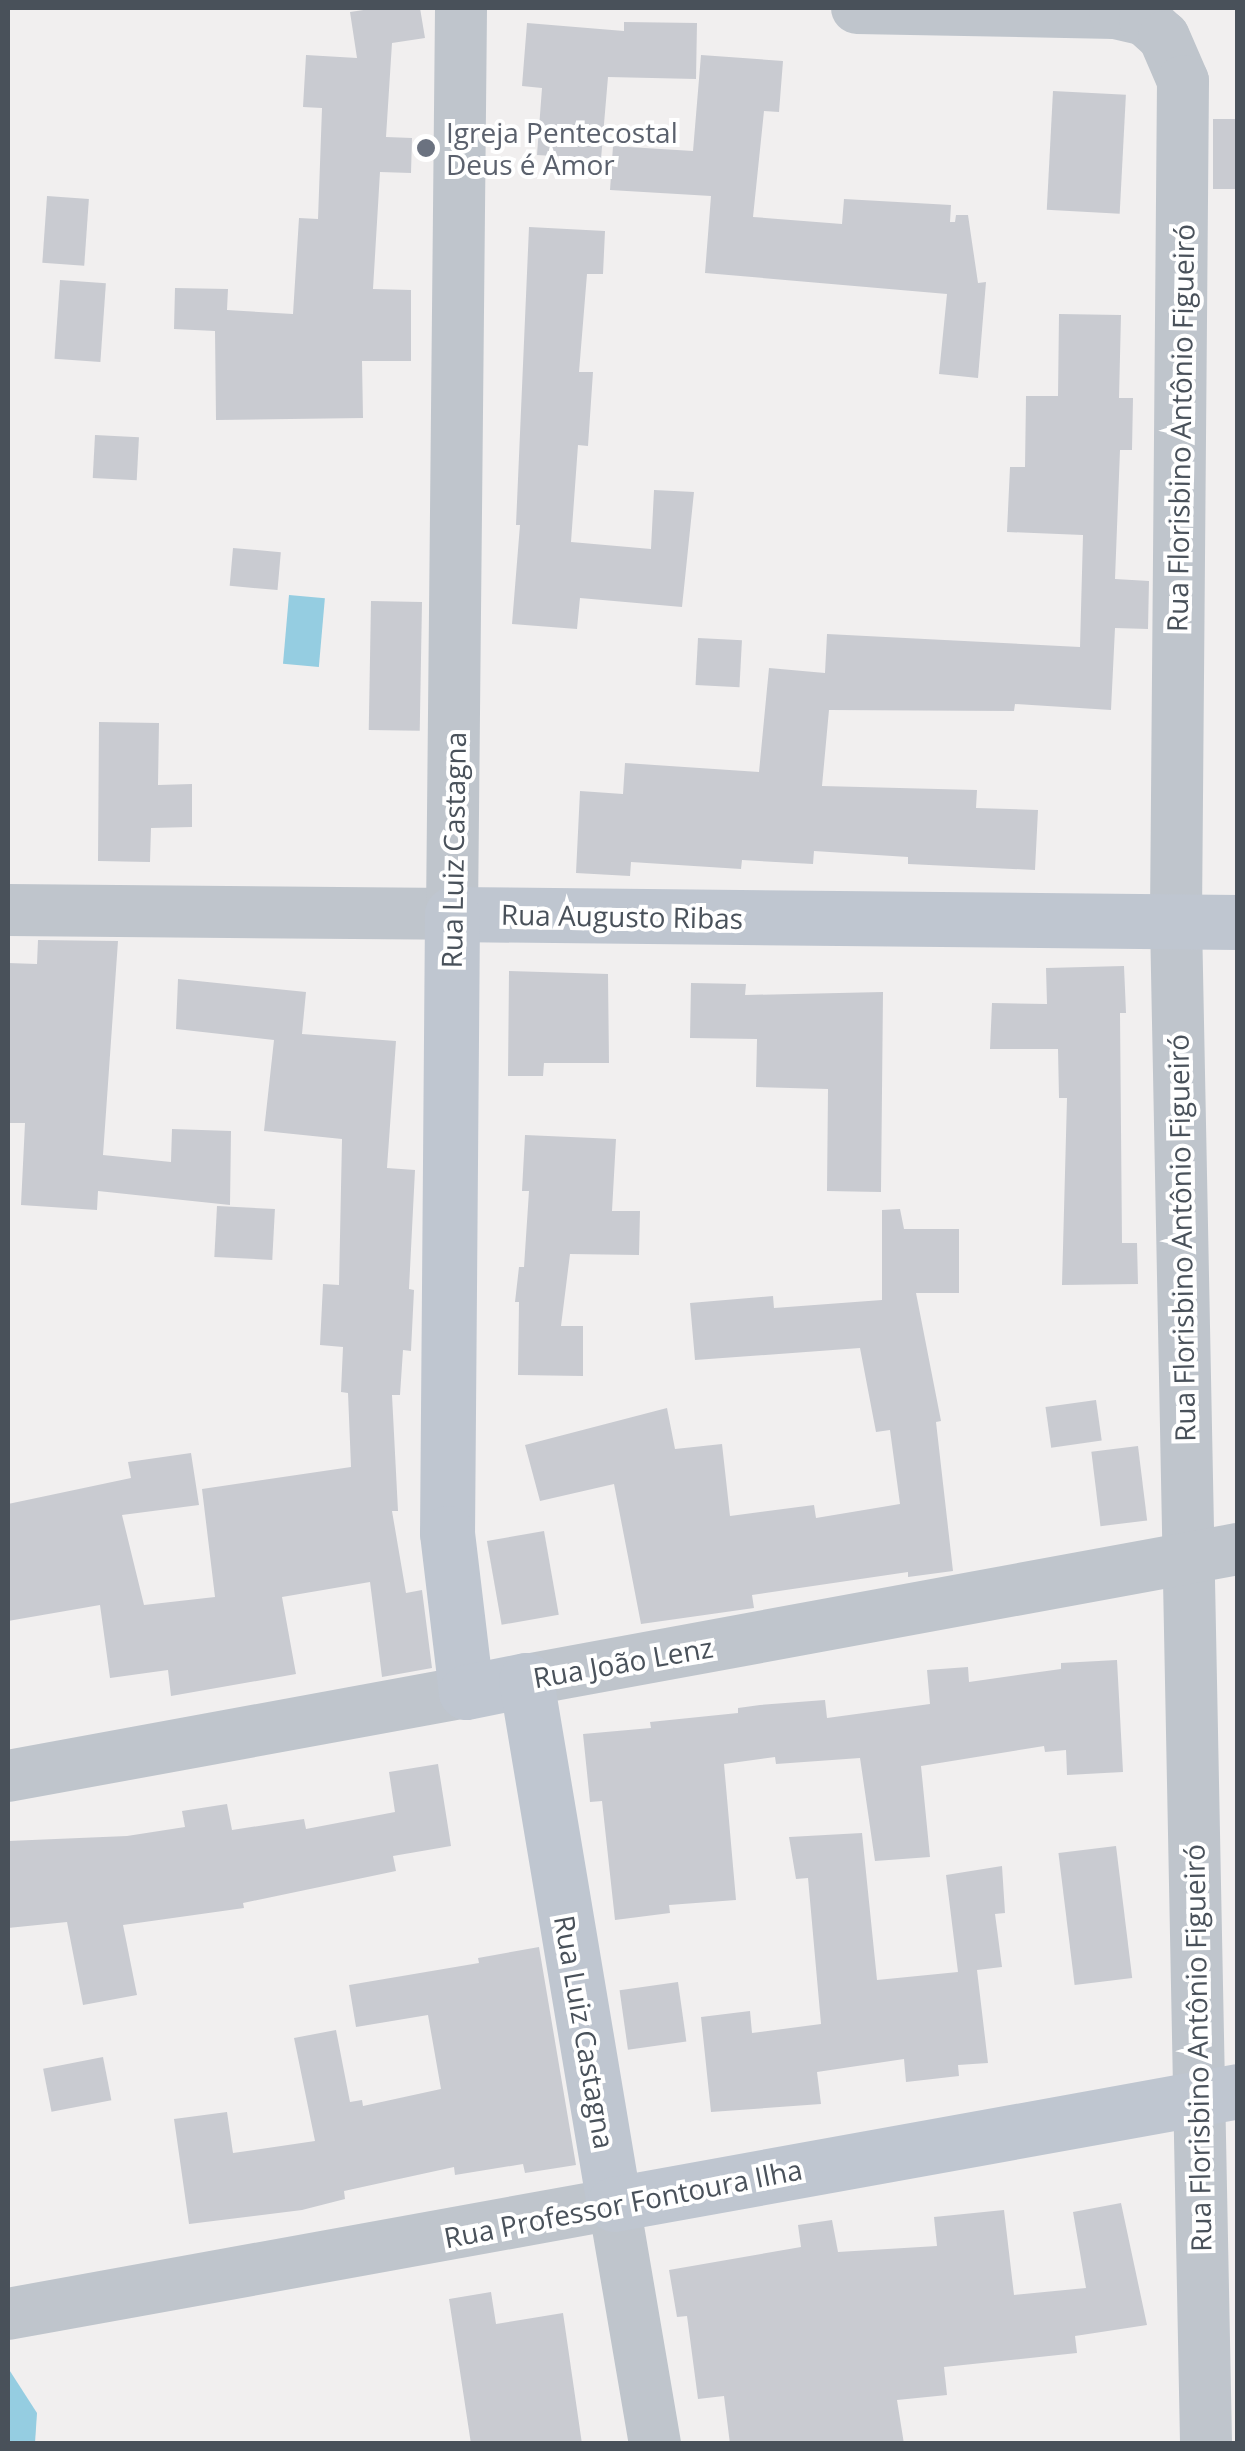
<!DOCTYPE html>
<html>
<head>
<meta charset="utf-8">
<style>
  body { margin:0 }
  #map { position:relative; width:1245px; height:2451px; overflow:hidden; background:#f1efef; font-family:"Open Sans",sans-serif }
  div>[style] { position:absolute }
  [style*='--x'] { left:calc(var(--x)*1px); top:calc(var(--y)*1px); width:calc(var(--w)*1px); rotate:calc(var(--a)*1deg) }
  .water>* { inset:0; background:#95cde1; transform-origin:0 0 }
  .building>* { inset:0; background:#c9cbd1; transform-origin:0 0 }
  .street>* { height:52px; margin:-26px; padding:0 26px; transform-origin:26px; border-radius:26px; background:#bfc5cc }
  .secondary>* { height:55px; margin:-27.5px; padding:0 27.5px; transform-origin:27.5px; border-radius:27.5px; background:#bfc6d0 }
  .dots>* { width:28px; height:28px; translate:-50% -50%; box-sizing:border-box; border:5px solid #fff; border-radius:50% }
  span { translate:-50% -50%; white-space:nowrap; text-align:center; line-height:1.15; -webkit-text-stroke:8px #fff; paint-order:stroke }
  .worship-label { font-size:28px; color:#5b616d }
  .left { translate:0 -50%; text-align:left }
  .street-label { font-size:28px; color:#49515a }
  .frame { position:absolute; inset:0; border:10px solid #49515a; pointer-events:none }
</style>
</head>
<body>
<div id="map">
  <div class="water">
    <i style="left:289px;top:595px;width:36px;height:69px;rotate:5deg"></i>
    <i style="clip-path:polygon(8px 2368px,37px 2413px,35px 2443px,8px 2443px)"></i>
  </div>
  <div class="building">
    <i style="clip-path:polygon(377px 8px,420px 8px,425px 38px,392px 43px,386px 137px,412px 138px,411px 173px,380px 172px,373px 289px,411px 290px,411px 361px,362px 361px,363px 418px,216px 420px,215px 331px,174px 329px,175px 288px,228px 289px,227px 310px,293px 314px,299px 218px,318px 219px,322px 108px,303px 107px,306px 55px,357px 58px,350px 12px)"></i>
    <i style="clip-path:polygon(624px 22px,697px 23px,696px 79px,608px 77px,601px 159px,537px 155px,542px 88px,522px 86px,527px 23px,624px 31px)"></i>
    <i style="clip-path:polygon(701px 55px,783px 61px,779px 112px,764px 111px,753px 217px,842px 224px,844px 199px,951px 205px,950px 222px,955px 222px,956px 215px,968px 215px,978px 283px,986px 282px,978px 378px,939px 374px,947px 294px,705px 273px,711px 196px,610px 190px,613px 146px,693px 151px)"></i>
    <i style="left:1053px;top:91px;width:73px;height:119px;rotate:3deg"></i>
    <i style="left:1238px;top:119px;width:70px;height:25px;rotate:90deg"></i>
    <i style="left:47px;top:196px;width:42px;height:67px;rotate:4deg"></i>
    <i style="clip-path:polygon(529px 227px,605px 231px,603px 274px,587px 274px,579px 372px,593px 372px,588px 446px,578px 445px,571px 542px,651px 549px,654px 490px,694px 492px,682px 607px,580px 598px,577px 629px,512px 624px,520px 525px,516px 525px)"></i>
    <i style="left:60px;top:280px;width:46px;height:79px;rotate:4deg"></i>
    <i style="clip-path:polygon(1059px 314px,1121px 315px,1119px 398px,1133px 398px,1132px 450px,1120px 450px,1115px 579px,1149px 581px,1148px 629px,1115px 628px,1111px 710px,1015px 704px,1014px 711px,829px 710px,822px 786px,977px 790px,976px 808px,1038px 810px,1035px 870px,908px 864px,908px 857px,814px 851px,813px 864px,742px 860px,741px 869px,631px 862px,630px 876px,576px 873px,580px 791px,623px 794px,625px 763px,759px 772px,769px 668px,825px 673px,827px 634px,1080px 647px,1083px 535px,1007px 532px,1010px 467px,1025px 467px,1026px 396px,1058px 396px)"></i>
    <i style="left:95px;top:435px;width:44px;height:43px;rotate:3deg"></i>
    <i style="left:233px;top:548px;width:48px;height:38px;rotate:5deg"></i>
    <i style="left:371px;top:601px;width:51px;height:129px;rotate:1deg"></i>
    <i style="left:698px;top:638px;width:44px;height:47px;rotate:3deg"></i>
    <i style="clip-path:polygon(99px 722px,159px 723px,158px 785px,192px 784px,192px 827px,151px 828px,150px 862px,98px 861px)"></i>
    <i style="clip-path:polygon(38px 940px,118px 941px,103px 1155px,171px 1162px,172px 1129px,231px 1131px,230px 1205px,98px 1191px,97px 1210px,21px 1205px,25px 1123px,8px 1123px,8px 963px,37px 964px)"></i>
    <i style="clip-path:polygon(1124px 966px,1126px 1013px,1120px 1013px,1122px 1243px,1137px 1243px,1138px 1284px,1062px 1285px,1067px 1098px,1059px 1098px,1058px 1049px,990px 1049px,992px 1003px,1047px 1004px,1046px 968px)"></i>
    <i style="clip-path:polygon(509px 971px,608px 974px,609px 1063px,544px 1063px,543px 1076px,508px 1076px)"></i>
    <i style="clip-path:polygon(178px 979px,306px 992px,302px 1034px,396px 1041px,387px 1168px,415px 1170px,409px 1289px,414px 1290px,411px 1351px,403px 1350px,400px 1395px,392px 1395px,398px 1511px,392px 1511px,406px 1593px,422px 1590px,432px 1668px,382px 1677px,370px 1582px,282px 1597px,296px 1674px,171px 1696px,168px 1670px,110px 1678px,100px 1605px,8px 1621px,8px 1504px,131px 1478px,128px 1462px,191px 1453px,199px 1505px,122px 1515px,144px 1605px,215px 1597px,202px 1489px,351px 1467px,348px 1393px,341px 1392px,343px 1347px,320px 1345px,323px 1284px,339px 1285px,342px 1139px,264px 1131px,274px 1040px,176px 1029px)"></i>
    <i style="clip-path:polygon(691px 983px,746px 984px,745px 995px,883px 992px,881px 1192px,827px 1191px,828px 1089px,756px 1087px,757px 1039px,690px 1038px)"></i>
    <i style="clip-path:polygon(525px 1135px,616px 1139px,612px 1211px,640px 1211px,639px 1255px,570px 1254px,561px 1326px,583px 1326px,583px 1376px,518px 1375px,519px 1302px,515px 1302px,519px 1267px,524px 1267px,529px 1191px,522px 1191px)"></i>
    <i style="left:217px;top:1206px;width:58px;height:51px;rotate:3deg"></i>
    <i style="clip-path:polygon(900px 1209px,904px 1229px,959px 1229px,959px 1293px,916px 1293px,941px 1421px,936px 1422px,953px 1571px,908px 1577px,908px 1572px,752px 1595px,754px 1608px,641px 1624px,614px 1484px,540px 1501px,525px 1445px,667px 1408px,675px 1449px,722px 1444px,730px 1516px,814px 1505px,816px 1518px,900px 1504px,890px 1430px,876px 1432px,860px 1348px,695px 1360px,690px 1303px,773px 1296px,774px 1308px,882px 1300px,882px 1210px)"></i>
    <i style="left:1096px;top:1400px;width:41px;height:51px;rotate:82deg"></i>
    <i style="left:1138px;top:1446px;width:75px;height:47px;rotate:83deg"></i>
    <i style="left:544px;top:1531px;width:85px;height:58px;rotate:80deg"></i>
    <i style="clip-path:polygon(1117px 1660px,1123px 1772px,1067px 1775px,1066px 1750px,1045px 1752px,1044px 1746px,921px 1766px,930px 1857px,875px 1861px,860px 1758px,776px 1764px,775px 1757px,724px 1764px,736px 1900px,669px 1905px,670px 1913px,615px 1920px,602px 1801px,590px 1802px,583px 1734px,651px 1728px,650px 1722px,738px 1713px,738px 1708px,760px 1705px,825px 1700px,827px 1718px,930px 1704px,927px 1670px,968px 1667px,969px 1682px,1061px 1669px,1061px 1663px)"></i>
    <i style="clip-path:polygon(438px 1764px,451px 1846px,393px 1856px,396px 1871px,243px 1903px,244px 1908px,123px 1925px,137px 1995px,83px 2005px,67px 1922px,8px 1928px,8px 1841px,127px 1836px,185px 1827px,182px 1811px,227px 1804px,232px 1830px,304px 1819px,306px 1829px,395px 1812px,389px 1772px)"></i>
    <i style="clip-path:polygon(862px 1833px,877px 1980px,958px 1972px,946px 1875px,1002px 1866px,1005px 1913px,995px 1914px,1002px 1967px,977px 1970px,988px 2063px,958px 2065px,959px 2076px,906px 2082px,904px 2059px,817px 2072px,821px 2104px,711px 2112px,701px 2017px,750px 2011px,752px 2033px,821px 2024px,808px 1878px,796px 1879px,789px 1837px)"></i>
    <i style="left:1116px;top:1846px;width:133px;height:58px;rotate:83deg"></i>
    <i style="clip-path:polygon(539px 1947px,576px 2165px,525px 2173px,523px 2164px,455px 2175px,454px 2167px,344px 2191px,345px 2199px,302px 2210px,189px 2224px,174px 2119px,227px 2112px,233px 2153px,315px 2141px,294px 2038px,336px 2030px,350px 2102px,362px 2100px,363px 2106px,441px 2089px,428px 2015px,356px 2027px,349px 1985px,479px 1963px,478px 1958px)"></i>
    <i style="left:678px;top:1982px;width:60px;height:59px;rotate:82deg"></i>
    <i style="left:103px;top:2057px;width:44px;height:61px;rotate:79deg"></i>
    <i style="clip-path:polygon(1121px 2203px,1147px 2325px,1075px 2336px,1077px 2353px,944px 2367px,947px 2395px,897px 2400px,904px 2444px,730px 2444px,724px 2396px,698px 2399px,687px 2316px,677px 2317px,669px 2270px,801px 2247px,798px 2225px,832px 2220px,838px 2252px,937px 2246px,934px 2217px,1004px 2210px,1014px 2295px,1086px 2288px,1073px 2212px)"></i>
    <i style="clip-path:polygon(491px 2292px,496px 2324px,563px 2313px,582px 2444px,471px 2444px,449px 2299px)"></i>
  </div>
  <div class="street">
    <i style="--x:857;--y:8;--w:258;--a:1.1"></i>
    <i style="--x:1115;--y:13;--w:31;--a:13"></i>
    <i style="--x:1145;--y:20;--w:25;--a:42"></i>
    <i style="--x:1164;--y:37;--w:48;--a:66.6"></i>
    <i style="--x:1183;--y:81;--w:840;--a:90.48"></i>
    <i style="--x:1176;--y:921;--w:1523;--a:88.87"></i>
    <i style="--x:8;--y:910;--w:444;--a:0.5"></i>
    <i style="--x:452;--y:914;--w:906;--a:-89.43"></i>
    <i style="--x:526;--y:1680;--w:724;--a:-10.43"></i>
    <i style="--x:8;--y:1776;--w:466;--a:-10.4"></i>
    <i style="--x:8;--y:2314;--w:616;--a:-10.29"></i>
    <i style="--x:614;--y:2204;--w:243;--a:80.3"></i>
  </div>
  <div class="secondary">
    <i style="--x:1238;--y:922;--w:786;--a:-179.42"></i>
    <i style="--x:452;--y:914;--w:619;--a:90.46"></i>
    <i style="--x:447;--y:1533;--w:160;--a:83.2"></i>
    <i style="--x:466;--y:1692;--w:61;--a:-11.3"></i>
    <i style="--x:526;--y:1680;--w:531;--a:80.47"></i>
    <i style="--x:614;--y:2204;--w:634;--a:-10.26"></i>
  </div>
  <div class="dots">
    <i style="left:426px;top:148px;background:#6b7280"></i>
  </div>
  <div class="worship-label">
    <span class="left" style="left:446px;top:148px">Igreja Pentecostal<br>Deus é Amor</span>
  </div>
  <div class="street-label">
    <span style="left:1180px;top:428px;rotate:-89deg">Rua Florisbino Antônio Figueiró</span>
    <span style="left:453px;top:850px;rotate:-89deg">Rua Luiz Castagna</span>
    <span style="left:622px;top:916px;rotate:1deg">Rua Augusto Ribas</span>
    <span style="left:1181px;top:1238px;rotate:-91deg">Rua Florisbino Antônio Figueiró</span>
    <span style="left:623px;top:1662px;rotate:-10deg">Rua João Lenz</span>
    <span style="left:585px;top:2032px;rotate:80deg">Rua Luiz Castagna</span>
    <span style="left:1197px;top:2048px;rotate:-91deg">Rua Florisbino Antônio Figueiró</span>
    <span style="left:623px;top:2203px;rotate:-11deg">Rua Professor Fontoura Ilha</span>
  </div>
  <div class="frame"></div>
</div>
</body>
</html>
